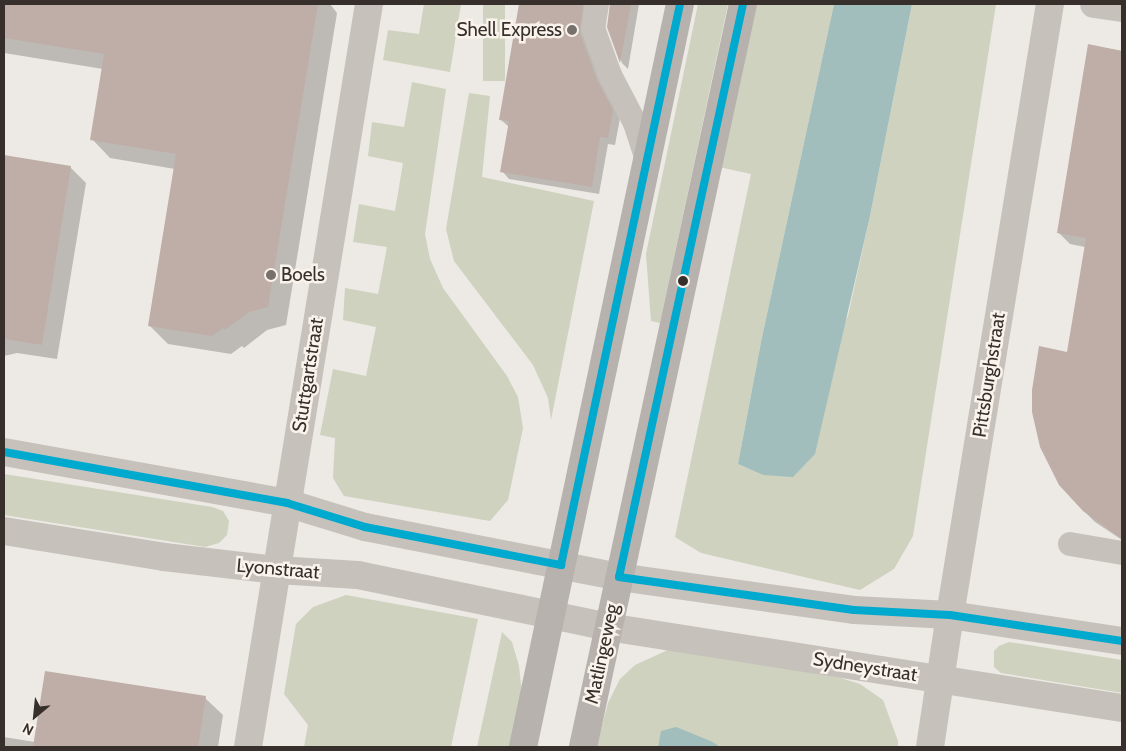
<!DOCTYPE html>
<html>
<head>
<meta charset="utf-8">
<style>
  body { margin:0 }
  #map { position:relative; width:1126px; height:751px; overflow:hidden; background:#ede9e4; font-family:Cabin,sans-serif }
  div>[style] { position:absolute }
  [style*='--x'] { left:calc(var(--x)*1px); top:calc(var(--y)*1px); width:calc(var(--w)*1px); rotate:calc(var(--a)*1deg) }
  .green>* { inset:0; background:#ced2bf; transform-origin:0 0 }
  .water>* { inset:0; background:#a1bebd }
  .shadow>* { inset:0; background:#0003 }
  .building>* { inset:0; background:#bfaea7 }
  .lane>* { height:24px; margin:-12px; padding:0 12px; transform-origin:12px; border-radius:12px; background:#c7c1bc }
  .street>* { height:28px; margin:-14px; padding:0 14px; transform-origin:14px; border-radius:14px; background:#c7c1bc }
  .secondary>* { height:28px; margin:-14px; padding:0 14px; transform-origin:14px; border-radius:14px; background:#b7b2ad }
  .bus-1>* { height:8px; margin:-4px; padding:0 4px; transform-origin:4px; border-radius:4px; background:#00a9ce }
  .dots>* { width:14px; height:14px; translate:-50% -50%; box-sizing:border-box; border:2px solid #f9f3ec; border-radius:50% }
  span { translate:-50% -50%; white-space:nowrap; text-align:center; line-height:1.15; -webkit-text-stroke:5px #f9f3ec; paint-order:stroke }
  .poi-label { font-size:19px; color:#372f2b }
  .right { translate:-100% -50%; text-align:right }
  .left { translate:0 -50%; text-align:left }
  .street-label { font-size:19px; color:#372f2b }
  .frame { position:absolute; inset:0; border:5px solid #372f2b; pointer-events:none }
  .north { position:absolute; left:10px; top:691px; width:50px; height:50px; -webkit-text-stroke:4px #f9f3ec; paint-order:stroke; rotate:208deg; font-size:14px; font-weight:700; line-height:20px; text-align:center; color:#372f2b }
  .north::after { content:''; display:block; margin:auto; width:18px; height:22px; background:#372f2b; clip-path:polygon(50% 0,100% 100%,50% 72%,0 100%) }
</style>
</head>
<body>
<div id="map">
  <div class="green">
    <i style="clip-path:polygon(424px 4px,461px 4px,450px 72px,383px 60px,388px 30px,419px 34px)"></i>
    <i style="left:483px;top:4px;width:22px;height:77px"></i>
    <i style="clip-path:polygon(698px 4px,728px 4px,660px 323px,651px 321px,646px 254px)"></i>
    <i style="clip-path:polygon(757px 4px,834px 4px,761px 342px,738px 464px,763px 475px,848px 316px,870px 216px,912px 4px,996px 4px,913px 536px,894px 569px,860px 590px,701px 553px,675px 537px,751px 174px,719px 167px)"></i>
    <i style="clip-path:polygon(412px 82px,446px 89px,425px 234px,430px 259px,443px 288px,507px 376px,518px 397px,523px 428px,508px 500px,490px 521px,344px 496px,333px 478px,335px 438px,320px 435px,333px 369px,366px 376px,376px 327px,343px 320px,345px 288px,378px 294px,387px 247px,353px 242px,359px 204px,395px 211px,403px 163px,368px 156px,372px 122px,404px 127px)"></i>
    <i style="clip-path:polygon(469px 93px,490px 96px,482px 177px,594px 201px,551px 420px,548px 398px,533px 365px,454px 261px,446px 229px)"></i>
    <i style="clip-path:polygon(4px 474px,212px 507px,223px 511px,229px 521px,227px 535px,219px 543px,205px 547px,4px 515px)"></i>
    <i style="clip-path:polygon(346px 595px,478px 619px,451px 747px,304px 747px,308px 725px,284px 694px,296px 624px,313px 607px)"></i>
    <i style="clip-path:polygon(502px 632px,512px 642px,519px 666px,522px 694px,511px 747px,477px 747px)"></i>
    <i style="clip-path:polygon(1009px 642px,1122px 660px,1122px 693px,1001px 673px,994px 667px,994px 651px,999px 646px)"></i>
    <i style="clip-path:polygon(670px 649px,837px 677px,860px 684px,883px 700px,898px 741px,898px 747px,720px 747px,713px 742px,662px 731px,658px 747px,596px 747px,608px 703px,620px 679px,635px 665px)"></i>
  </div>
  <div class="water">
    <i style="clip-path:polygon(834px 4px,912px 4px,870px 216px,815px 454px,793px 477px,763px 475px,738px 464px,761px 342px)"></i>
    <i style="clip-path:polygon(676px 727px,713px 742px,720px 747px,658px 747px,661px 731px)"></i>
  </div>
  <div class="shadow">
    <i style="clip-path:polygon(4px 4px,330px 4px,337px 13px,286px 325px,267px 330px,244px 348px,242px 346px,231px 354px,168px 344px,149px 325px,175px 169px,110px 158px,92px 139px,103px 69px,4px 53px)"></i>
    <i style="clip-path:polygon(520px 4px,594px 4px,620px 118px,615px 145px,608px 144px,599px 194px,509px 179px,502px 171px,509px 127px,500px 119px)"></i>
    <i style="clip-path:polygon(610px 4px,639px 4px,628px 69px,622px 63px,608px 27px)"></i>
    <i style="clip-path:polygon(1089px 45px,1122px 51px,1122px 540px,1095px 522px,1084px 511px,1068px 354px,1085px 247px,1070px 244px,1059px 233px)"></i>
    <i style="clip-path:polygon(4px 156px,70px 167px,86px 183px,57px 359px,17px 353px,4px 356px)"></i>
    <i style="clip-path:polygon(205px 698px,223px 715px,218px 747px,4px 747px,4px 737px,35px 742px)"></i>
  </div>
  <div class="building">
    <i style="clip-path:polygon(4px 4px,318px 4px,268px 307px,249px 312px,225px 330px,223px 328px,212px 336px,148px 326px,176px 154px,90px 140px,104px 54px,4px 38px)"></i>
    <i style="clip-path:polygon(519px 4px,583px 4px,580px 33px,597px 80px,613px 110px,608px 138px,600px 137px,592px 187px,500px 172px,509px 121px,499px 120px)"></i>
    <i style="clip-path:polygon(610px 4px,631px 4px,620px 63px,607px 27px)"></i>
    <i style="clip-path:polygon(1088px 44px,1122px 51px,1122px 539px,1083px 511px,1059px 485px,1040px 447px,1032px 412px,1032px 390px,1039px 346px,1067px 352px,1086px 238px,1057px 233px)"></i>
    <i style="clip-path:polygon(4px 155px,71px 166px,42px 345px,4px 339px)"></i>
    <i style="clip-path:polygon(45px 671px,206px 696px,198px 747px,33px 747px)"></i>
  </div>
  <div class="lane">
    <i style="--x:597;--y:4;--w:24;--a:99"></i>
    <i style="--x:593;--y:28;--w:50;--a:70.1"></i>
    <i style="--x:610;--y:75;--w:54;--a:62.5"></i>
    <i style="--x:635;--y:123;--w:39;--a:72"></i>
    <i style="--x:1070;--y:544;--w:53;--a:9.8"></i>
  </div>
  <div class="street">
    <i style="--x:1094;--y:4;--w:28;--a:8"></i>
    <i style="--x:4;--y:452;--w:288;--a:10.2"></i>
    <i style="--x:287;--y:503;--w:82;--a:17.1"></i>
    <i style="--x:365;--y:527;--w:259;--a:11.1"></i>
    <i style="--x:619;--y:577;--w:237;--a:8"></i>
    <i style="--x:854;--y:610;--w:96;--a:3"></i>
    <i style="--x:950;--y:615;--w:174;--a:8.6"></i>
    <i style="--x:4;--y:531;--w:162;--a:9.2"></i>
    <i style="--x:164;--y:557;--w:114;--a:6.6"></i>
    <i style="--x:277;--y:570;--w:81;--a:3.5"></i>
    <i style="--x:358;--y:575;--w:255;--a:11.7"></i>
    <i style="--x:608;--y:627;--w:520;--a:8.96"></i>
    <i style="--x:248;--y:747;--w:753;--a:-80.75"></i>
    <i style="--x:930;--y:747;--w:134;--a:-81.4"></i>
    <i style="--x:950;--y:615;--w:619;--a:-80.71"></i>
  </div>
  <div class="secondary">
    <i style="--x:523;--y:747;--w:759;--a:-78.07"></i>
    <i style="--x:583;--y:747;--w:760;--a:-77.85"></i>
  </div>
  <div class="bus-1">
    <i style="--x:743;--y:4;--w:586;--a:102.21"></i>
    <i style="--x:619;--y:577;--w:237;--a:8"></i>
    <i style="--x:854;--y:610;--w:96;--a:3"></i>
    <i style="--x:950;--y:615;--w:174;--a:8.6"></i>
    <i style="--x:4;--y:452;--w:288;--a:10.2"></i>
    <i style="--x:287;--y:503;--w:82;--a:17.1"></i>
    <i style="--x:365;--y:527;--w:200;--a:11"></i>
    <i style="--x:561;--y:565;--w:573;--a:-78.02"></i>
  </div>
  <div class="dots">
    <i style="left:572px;top:30px;background:#77706c"></i>
    <i style="left:271px;top:275px;background:#77706c"></i>
    <i style="left:683px;top:281px;background:#372f2b"></i>
  </div>
  <div class="poi-label">
    <span class="right" style="left:562px;top:30px">Shell Express</span>
    <span class="left" style="left:281px;top:275px">Boels</span>
  </div>
  <div class="street-label">
    <span style="left:308px;top:375px;rotate:-81deg">Stuttgartstraat</span>
    <span style="left:989px;top:375px;rotate:-81deg">Pittsburghstraat</span>
    <span style="left:278px;top:569px;rotate:5deg">Lyonstraat</span>
    <span style="left:602px;top:654px;rotate:-78deg">Matlingeweg</span>
    <span style="left:865px;top:667px;rotate:9deg">Sydneystraat</span>
  </div>
  <div class="frame"></div>
  <div class="north">N</div>
</div>
</body>
</html>
